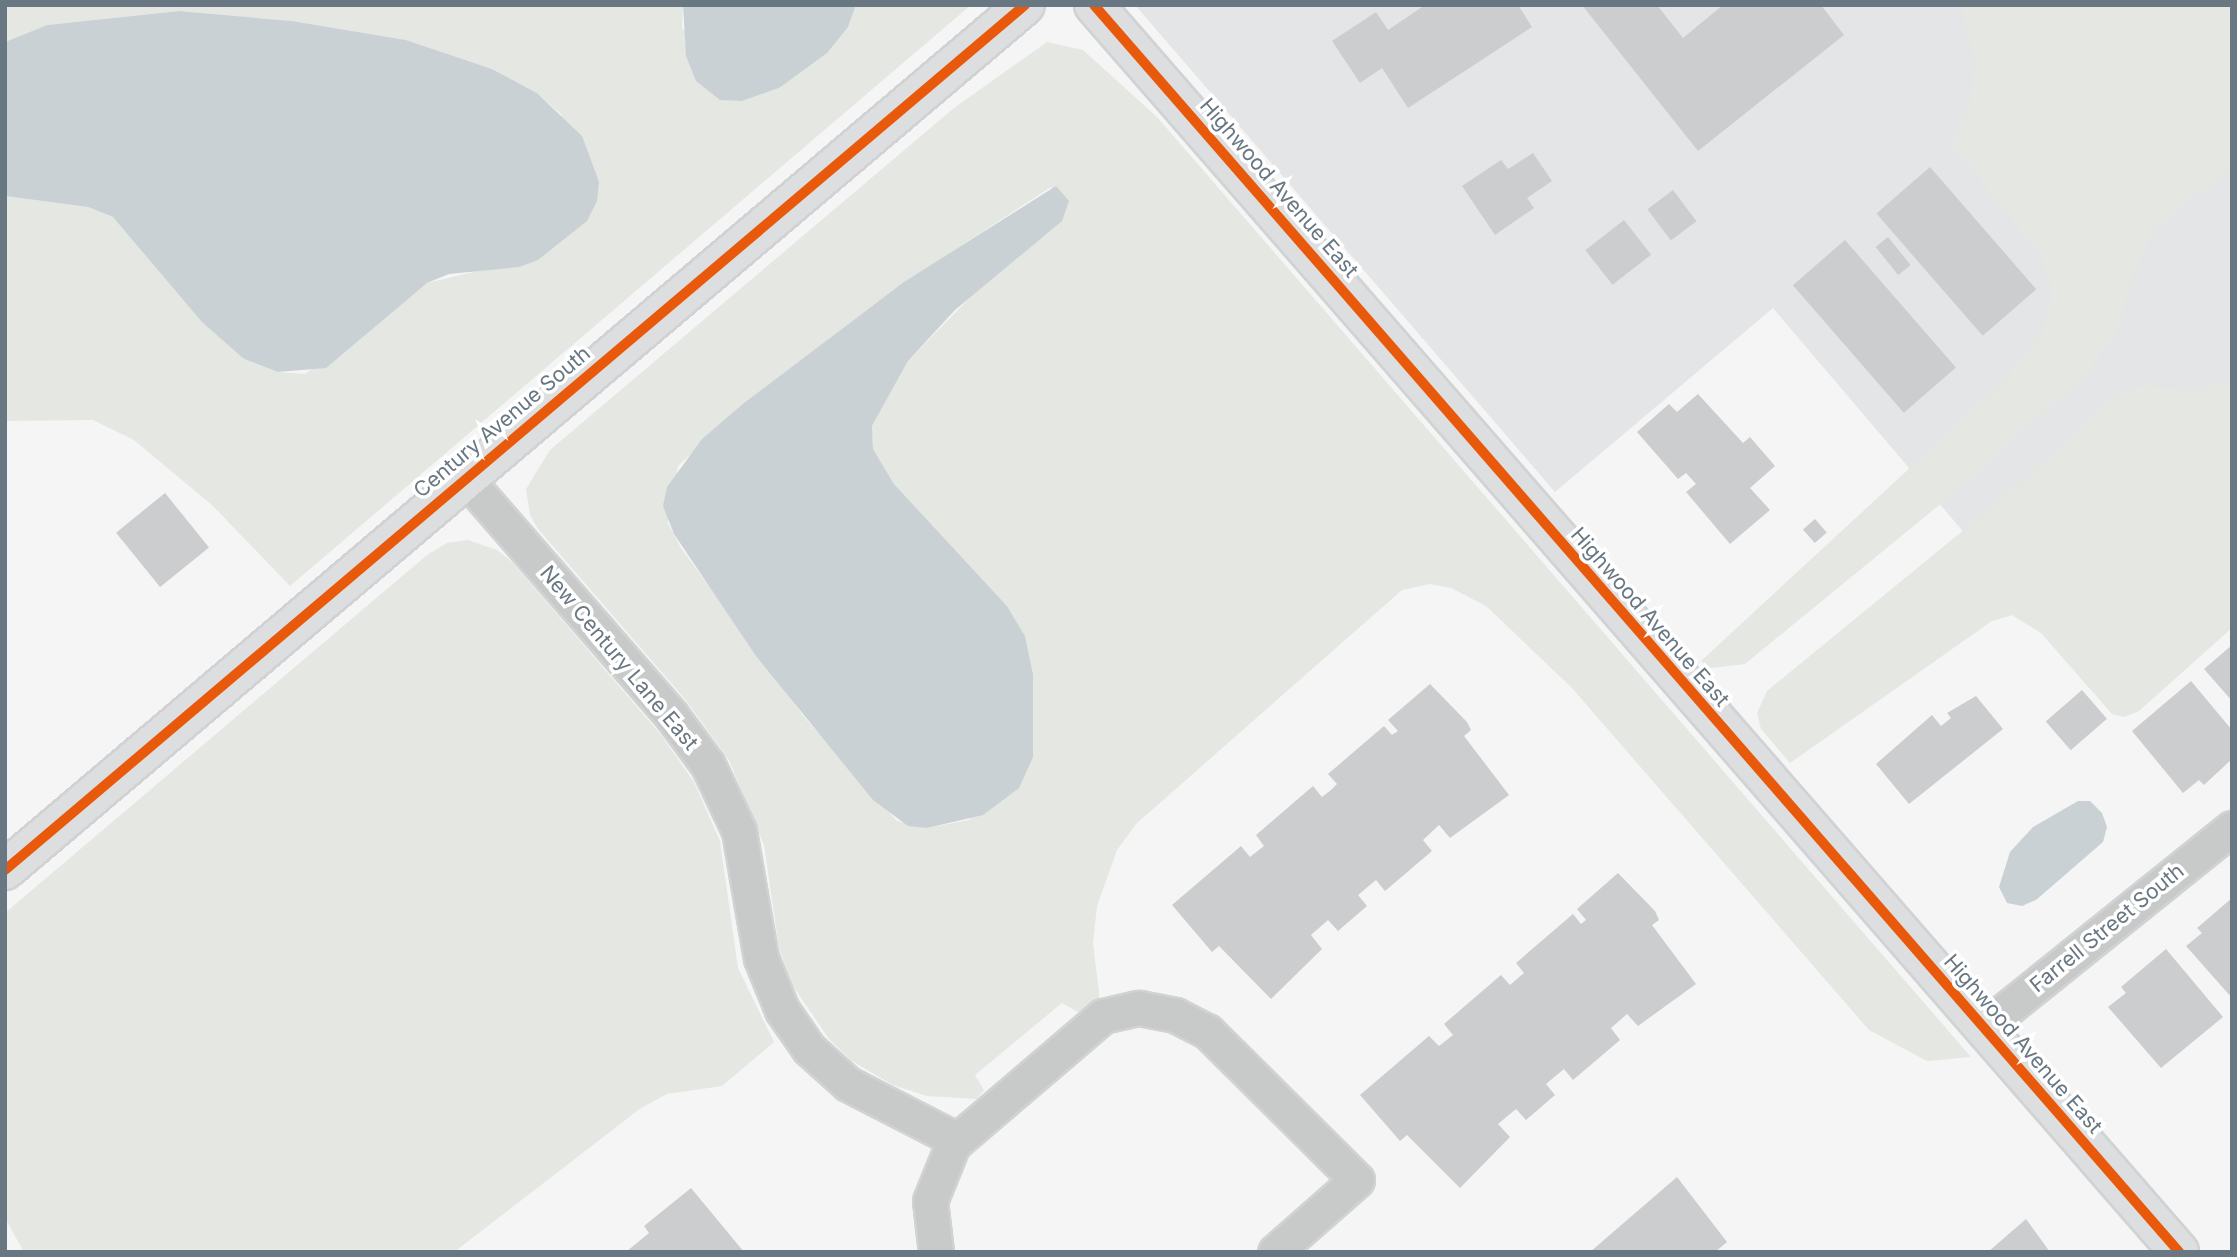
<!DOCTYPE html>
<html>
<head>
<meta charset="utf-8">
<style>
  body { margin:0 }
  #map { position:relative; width:2237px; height:1257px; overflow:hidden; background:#f5f5f5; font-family:Inter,sans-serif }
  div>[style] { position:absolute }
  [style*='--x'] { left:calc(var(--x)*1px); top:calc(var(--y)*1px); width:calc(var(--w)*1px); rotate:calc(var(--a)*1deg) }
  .built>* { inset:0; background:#e4e5e6 }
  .green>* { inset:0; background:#e4e7e2 }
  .water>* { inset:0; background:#cad1d4 }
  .building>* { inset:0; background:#cccdce; transform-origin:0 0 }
  .roads { filter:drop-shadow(2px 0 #d1d2d3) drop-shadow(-2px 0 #d1d2d3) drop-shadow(0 2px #d1d2d3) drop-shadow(0 -2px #d1d2d3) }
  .street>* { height:33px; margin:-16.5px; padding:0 16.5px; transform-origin:16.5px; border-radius:16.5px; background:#c8caca }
  .secondary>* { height:38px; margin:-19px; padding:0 19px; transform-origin:19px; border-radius:19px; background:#dddedf }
  .cycleway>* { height:10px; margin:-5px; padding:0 5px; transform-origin:5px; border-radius:5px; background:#e8590c }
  span { translate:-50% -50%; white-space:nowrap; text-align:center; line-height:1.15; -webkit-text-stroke:7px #fff; paint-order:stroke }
  .street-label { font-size:21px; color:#687782 }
  .frame { position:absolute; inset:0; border:7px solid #687782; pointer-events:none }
</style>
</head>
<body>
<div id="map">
  <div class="built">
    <i style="clip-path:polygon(1135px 5px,2232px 5px,2232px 622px,2120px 716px,1773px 308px,1555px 492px)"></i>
  </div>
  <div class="green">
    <i style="clip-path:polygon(5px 5px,683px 5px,682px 28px,742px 101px,779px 88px,848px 27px,856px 5px,971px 5px,290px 586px,212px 505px,134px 440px,93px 420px,5px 421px,5px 196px,88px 207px,113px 217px,244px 359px,278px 372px,305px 374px,427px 283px,486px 269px,562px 115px,537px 93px,492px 69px,406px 40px,292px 21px,179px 11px,47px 25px,5px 42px)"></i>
    <i style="clip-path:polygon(1961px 5px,2232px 5px,2232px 166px,2154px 229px,2132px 276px,2116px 333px,2087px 373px,1960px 488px,1745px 664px,1711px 668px,1701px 661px,2005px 380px,2044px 330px,2052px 291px,2040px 254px,1951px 144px,1968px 112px,1975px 63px)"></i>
    <i style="clip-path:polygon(evenodd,1047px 42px,1083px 50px,1157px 117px,1971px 1057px,1927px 1061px,1869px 1030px,1571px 687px,1486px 606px,1451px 588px,1430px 584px,1402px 590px,1136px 824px,1117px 850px,1097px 906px,1093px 943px,1100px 1001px,1083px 1015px,1062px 1003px,975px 1075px,984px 1090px,977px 1099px,927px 1096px,893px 1085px,852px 1061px,829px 1039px,793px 986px,779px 948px,764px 845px,729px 760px,684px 698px,538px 529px,530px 515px,526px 489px,550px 450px,954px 108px,1047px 42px,1051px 187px,1056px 226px,995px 272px,908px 361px,872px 426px,873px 449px,894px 484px,1007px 606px,1025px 636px,1033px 674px,1033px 757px,969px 820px,927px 828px,897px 821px,804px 717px,681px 548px,668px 523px,678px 466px,745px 403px,904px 283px,1051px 187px)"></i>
    <i style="clip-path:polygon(2232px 378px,2232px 628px,2139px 711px,2124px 717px,2112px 714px,2041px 633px,2012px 615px,1992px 621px,1790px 763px,1761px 729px,1757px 713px,1767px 691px,2015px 488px,2117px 395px,2146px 385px,2195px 393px)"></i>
    <i style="clip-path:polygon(468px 540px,497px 550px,513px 563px,661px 735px,694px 782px,720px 841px,738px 968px,774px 1042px,722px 1086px,667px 1094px,641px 1108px,454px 1252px,24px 1252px,5px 1218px,5px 913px,427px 555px,447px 543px)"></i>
  </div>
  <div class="water">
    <i style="clip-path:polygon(683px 5px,856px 5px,848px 27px,827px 53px,779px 88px,742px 101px,720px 100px,696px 81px,686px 56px)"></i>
    <i style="clip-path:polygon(179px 11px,292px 21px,406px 40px,492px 69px,537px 93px,582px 136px,599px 182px,597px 201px,587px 221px,538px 260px,519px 267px,449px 274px,427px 283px,326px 368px,278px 372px,244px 359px,202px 322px,113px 217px,88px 207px,5px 196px,5px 42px,47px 25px)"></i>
    <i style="clip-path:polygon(1056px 186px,1069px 201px,1062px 221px,955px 310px,908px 361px,872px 426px,873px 449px,894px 484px,1007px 606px,1025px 636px,1033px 674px,1033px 757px,1019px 788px,983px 815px,927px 828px,908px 826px,873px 800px,756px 656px,674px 534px,663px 506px,667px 487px,702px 439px,744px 403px,904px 282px)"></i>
    <i style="clip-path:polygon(2078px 801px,2090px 801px,2102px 813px,2107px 827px,2103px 842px,2036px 900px,2022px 906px,2007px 903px,1999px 887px,2010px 852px,2033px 827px)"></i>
  </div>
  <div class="building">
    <i style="clip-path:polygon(1425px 5px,1518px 5px,1532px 27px,1408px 108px,1382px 68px,1360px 83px,1332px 41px,1376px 12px,1388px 30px)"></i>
    <i style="clip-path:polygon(1582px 5px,1657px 5px,1683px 38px,1723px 5px,1821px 5px,1844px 35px,1698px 151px)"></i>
    <i style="clip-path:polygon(1533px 153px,1552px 181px,1527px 198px,1534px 208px,1495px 235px,1462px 186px,1501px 160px,1508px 169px)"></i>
    <i style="left:1930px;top:167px;width:162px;height:71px;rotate:49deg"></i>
    <i style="left:1673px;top:190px;width:39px;height:32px;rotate:53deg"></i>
    <i style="left:1624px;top:220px;width:44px;height:49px;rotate:52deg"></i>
    <i style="left:1888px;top:237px;width:36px;height:16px;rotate:51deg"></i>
    <i style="left:1845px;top:240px;width:169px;height:69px;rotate:49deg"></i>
    <i style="clip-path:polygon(1698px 394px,1743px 443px,1750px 437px,1775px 466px,1750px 488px,1770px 510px,1730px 544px,1686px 492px,1696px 484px,1686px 473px,1678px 479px,1637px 432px,1669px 404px,1677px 412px)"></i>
    <i style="left:165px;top:493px;width:70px;height:63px;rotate:51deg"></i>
    <i style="left:1815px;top:519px;width:18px;height:16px;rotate:49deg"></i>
    <i style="clip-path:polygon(2232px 645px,2232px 701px,2204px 669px)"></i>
    <i style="clip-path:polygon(2191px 681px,2232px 730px,2232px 759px,2204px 785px,2199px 780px,2183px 793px,2132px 731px)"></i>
    <i style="clip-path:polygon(1430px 684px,1467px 722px,1471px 730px,1464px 736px,1509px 795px,1450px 838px,1439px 825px,1423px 840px,1432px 851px,1385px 891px,1376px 880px,1358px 895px,1367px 906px,1338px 931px,1328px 920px,1311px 935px,1322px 949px,1271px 999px,1219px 946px,1212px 952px,1172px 905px,1241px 846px,1250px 857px,1264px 846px,1256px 835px,1313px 786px,1322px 797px,1331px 790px,1337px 784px,1328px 774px,1384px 726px,1392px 735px,1398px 731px,1388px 720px)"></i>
    <i style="left:2082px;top:690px;width:38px;height:48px;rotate:49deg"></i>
    <i style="clip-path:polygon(1976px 696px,2003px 729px,1909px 804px,1876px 764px,1932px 715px,1941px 726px,1951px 718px,1947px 713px)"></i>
    <i style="clip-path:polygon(1618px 873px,1655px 911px,1659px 920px,1652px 925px,1696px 984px,1638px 1026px,1627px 1014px,1611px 1028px,1620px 1040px,1573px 1080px,1564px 1069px,1546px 1084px,1555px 1095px,1526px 1120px,1516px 1109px,1498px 1124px,1510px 1137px,1460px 1188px,1407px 1135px,1400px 1141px,1360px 1095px,1429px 1036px,1439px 1046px,1453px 1035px,1444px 1024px,1501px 975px,1510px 985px,1518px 978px,1524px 973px,1516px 963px,1573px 914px,1581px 924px,1586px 920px,1577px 909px)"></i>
    <i style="clip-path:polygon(2232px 898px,2232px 998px,2186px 946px,2202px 933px,2197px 928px)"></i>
    <i style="clip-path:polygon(2166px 949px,2223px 1017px,2161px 1068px,2108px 1007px,2126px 993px,2121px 987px)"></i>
    <i style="clip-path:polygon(1677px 1177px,1727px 1242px,1715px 1252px,1590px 1252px)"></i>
    <i style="clip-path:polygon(691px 1188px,744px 1252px,626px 1252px,649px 1233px,644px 1226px)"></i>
    <i style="clip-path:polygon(2026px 1219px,2050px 1252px,1988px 1252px)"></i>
  </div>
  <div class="roads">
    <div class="street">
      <i style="--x:466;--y:479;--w:313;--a:49"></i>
      <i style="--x:671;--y:715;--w:62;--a:53.5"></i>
      <i style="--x:708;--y:765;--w:73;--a:64.8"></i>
      <i style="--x:739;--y:831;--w:129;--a:80.2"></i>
      <i style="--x:761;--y:958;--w:56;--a:68"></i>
      <i style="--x:782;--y:1010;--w:47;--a:55.3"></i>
      <i style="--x:809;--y:1049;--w:52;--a:41.9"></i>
      <i style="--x:848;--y:1084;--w:123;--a:27.2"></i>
      <i style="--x:1983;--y:1028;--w:319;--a:-38.8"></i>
      <i style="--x:936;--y:1252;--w:51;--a:-96.7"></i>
      <i style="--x:930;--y:1201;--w:61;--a:-68"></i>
      <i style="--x:953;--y:1144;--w:197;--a:-40.5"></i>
      <i style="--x:1103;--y:1016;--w:37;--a:-13"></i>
      <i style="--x:1139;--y:1008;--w:37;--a:11"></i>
      <i style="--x:1175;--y:1015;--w:36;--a:27"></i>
      <i style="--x:1207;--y:1031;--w:211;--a:44.8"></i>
      <i style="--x:1357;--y:1180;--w:109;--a:138.7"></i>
    </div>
    <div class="secondary">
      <i style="--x:1094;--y:5;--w:1653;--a:48.97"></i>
      <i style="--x:5;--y:870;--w:1337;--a:-40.3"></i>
    </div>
  </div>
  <div class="cycleway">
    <i style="--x:1094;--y:5;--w:1653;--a:48.97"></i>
    <i style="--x:5;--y:870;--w:1337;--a:-40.3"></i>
  </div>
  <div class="street-label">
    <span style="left:1279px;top:188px;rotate:49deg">Highwood Avenue East</span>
    <span style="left:502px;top:422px;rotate:-40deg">Century Avenue South</span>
    <span style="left:1650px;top:617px;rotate:49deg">Highwood Avenue East</span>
    <span style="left:619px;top:658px;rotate:50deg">New Century Lane East</span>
    <span style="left:2107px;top:928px;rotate:-39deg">Farrell Street South</span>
    <span style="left:2023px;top:1044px;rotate:49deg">Highwood Avenue East</span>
  </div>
  <div class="frame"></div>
</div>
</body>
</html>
